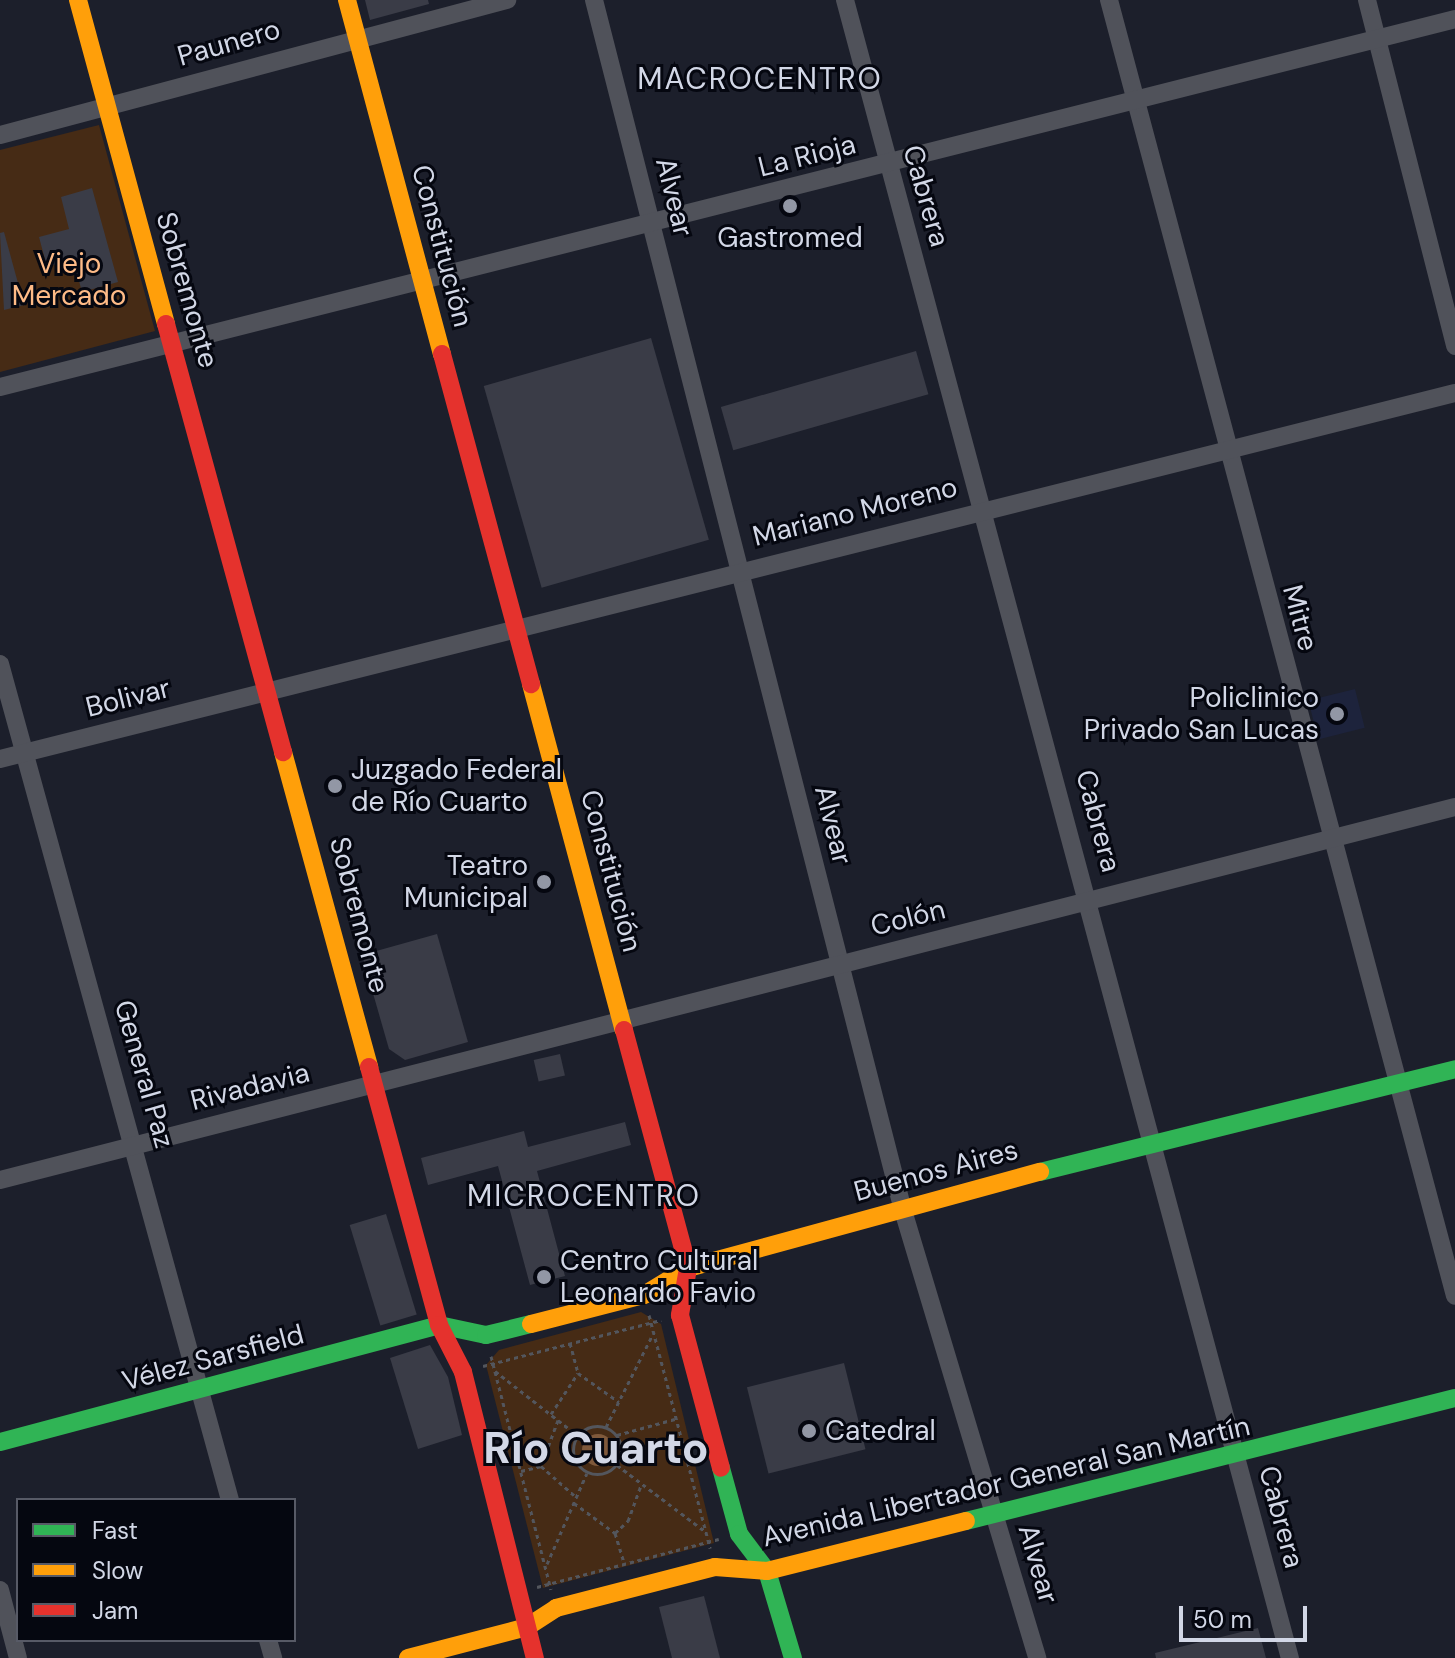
<!DOCTYPE html>
<html>
<head>
<meta charset="utf-8">
<style>
  body { margin:0 }
  #map { position:relative; width:1455px; height:1658px; overflow:hidden; background:#1c1f2b; font-family:"DM Sans",sans-serif }
  div>[style] { position:absolute }
  [style*='--x'] { left:calc(var(--x)*1px); top:calc(var(--y)*1px); width:calc(var(--w)*1px); rotate:calc(var(--a)*1deg) }
  .built>* { inset:0; background:#1d233c; transform-origin:0 0 }
  .green>* { inset:0; background:#462b15 }
  .water>* { inset:0; background:#7f593b }
  .round { border-radius:50% }
  .building>* { inset:0; background:#3a3c47; transform-origin:0 0 }
  .path>* { height:3px; margin-top:-1.5px; transform-origin:0; background:repeating-linear-gradient(90deg,#53565d 0 4px,transparent 0 8px) }
  .path>.ring { margin:-1.5px; padding:0; box-sizing:content-box; background:none; border:3px solid #53565d; border-radius:50% }
  .street>* { height:18px; margin:-9px; padding:0 9px; transform-origin:9px; border-radius:9px; background:#50525a }
  .fast>* { height:18px; margin:-9px; padding:0 9px; transform-origin:9px; border-radius:9px; background:#30b455 }
  .slow>* { height:18px; margin:-9px; padding:0 9px; transform-origin:9px; border-radius:9px; background:#ff9f0a }
  .jam>* { height:18px; margin:-9px; padding:0 9px; transform-origin:9px; border-radius:9px; background:#e5322d }
  .dots>* { width:22px; height:22px; translate:-50% -50%; box-sizing:border-box; border:4px solid #050710; border-radius:50% }
  span { translate:-50% -50%; white-space:nowrap; text-align:center; line-height:1.15; -webkit-text-stroke:6px #050710; paint-order:stroke }
  .street-label { font-size:28px; color:#d2d7e6 }
  .poi-label { font-size:28px; color:#d2d7e6 }
  .right { translate:-100% -50%; text-align:right }
  .left { translate:0 -50%; text-align:left }
  .park-label { font-size:28px; color:#febb87 }
  .neighbourhood-label { font-size:30px; color:#d2d7e6; letter-spacing:2px }
  .town-label { font-size:44px; color:#d2d7e6; font-weight:700 }
  .legend { position:absolute; left:16px; top:1498px; width:280px; height:144px; box-sizing:border-box; background:#050710; border:2px solid #575a66; margin:0; padding:10px 14px; list-style:none; font-size:24px; color:#d2d7e6 }
  .legend li { display:flex; align-items:center; gap:16px; height:40px }
  .legend b { width:40px; border:2px solid #575a66 }
  .scale { position:absolute; left:1179px; top:1606px; width:128px; height:36px; box-sizing:border-box; border:4px solid #d2d7e6; border-top:0; padding-left:10px; font-size:24px; line-height:28px; white-space:nowrap; color:#d2d7e6; -webkit-text-stroke:6px #050710; paint-order:stroke }
</style>
</head>
<body>
<div id="map">
  <div class="built">
    <i style="left:1355px;top:689px;width:40px;height:48px;rotate:76deg"></i>
  </div>
  <div class="green">
    <i style="clip-path:polygon(99px 125px,155px 331px,0 372px,0 150px)"></i>
    <i style="clip-path:polygon(641px 1312px,661px 1324px,714px 1543px,543px 1588px,486px 1365px,499px 1350px)"></i>
  </div>
  <div class="water">
    <i class="round" style="left:582px;top:1434px;width:32px;height:32px"></i>
  </div>
  <div class="building">
    <i style="clip-path:polygon(365px 0,428px 0,429px 4px,370px 20px)"></i>
    <i style="clip-path:polygon(92px 188px,118px 282px,82px 292px,73px 259px,47px 267px,39px 237px,69px 229px,61px 197px)"></i>
    <i style="clip-path:polygon(4px 232px,24px 305px,4px 310px,0 233px)"></i>
    <i style="left:651px;top:338px;width:210px;height:174px;rotate:74deg"></i>
    <i style="left:916px;top:351px;width:45px;height:203px;rotate:74deg"></i>
    <i style="clip-path:polygon(437px 934px,468px 1042px,405px 1060px,389px 1049px,362px 955px)"></i>
    <i style="left:560px;top:1054px;width:22px;height:27px;rotate:77deg"></i>
    <i style="clip-path:polygon(625px 1122px,631px 1145px,537px 1171px,565px 1276px,530px 1285px,498px 1166px,428px 1185px,421px 1158px,524px 1131px,528px 1147px)"></i>
    <i style="left:386px;top:1214px;width:105px;height:38px;rotate:73deg"></i>
    <i style="clip-path:polygon(430px 1345px,448px 1377px,462px 1435px,418px 1449px,390px 1358px)"></i>
    <i style="left:844px;top:1363px;width:89px;height:100px;rotate:76deg"></i>
    <i style="clip-path:polygon(704px 1596px,720px 1658px,672px 1658px,659px 1607px)"></i>
    <i style="clip-path:polygon(1258px 1628px,1266px 1658px,1156px 1658px,1155px 1653px)"></i>
  </div>
  <div class="path">
    <i style="--x:649;--y:1315;--w:241;--a:75.3"></i>
    <i style="--x:570;--y:1343;--w:31;--a:75"></i>
    <i style="--x:491;--y:1356;--w:241;--a:75.6"></i>
    <i style="--x:483;--y:1366;--w:184;--a:-14.5"></i>
    <i style="--x:495;--y:1371;--w:104;--a:38"></i>
    <i style="--x:551;--y:1414;--w:49;--a:-56.6"></i>
    <i style="--x:578;--y:1373;--w:50;--a:35.3"></i>
    <i style="--x:558;--y:1420;--w:49;--a:110.3"></i>
    <i style="--x:541;--y:1466;--w:47;--a:41.5"></i>
    <i class="ring" style="left:573px;top:1426px;width:45px;height:45px"></i>
    <i style="--x:606;--y:1427;--w:104;--a:-63.2"></i>
    <i style="--x:617;--y:1435;--w:60;--a:-15.4"></i>
    <i style="--x:622;--y:1455;--w:60;--a:-15.4"></i>
    <i style="--x:617;--y:1465;--w:111;--a:37"></i>
    <i style="--x:521;--y:1471;--w:21;--a:-14"></i>
    <i style="--x:574;--y:1503;--w:51;--a:36.2"></i>
    <i style="--x:615;--y:1533;--w:18;--a:-43"></i>
    <i style="--x:628;--y:1521;--w:38;--a:-70"></i>
    <i style="--x:615;--y:1533;--w:31;--a:73"></i>
    <i style="--x:547;--y:1564;--w:99;--a:-66.3"></i>
    <i style="--x:537;--y:1587;--w:188;--a:-14.8"></i>
  </div>
  <div class="street">
    <i style="--x:594;--y:0;--w:1246;--a:75.68"></i>
    <i style="--x:902;--y:1207;--w:471;--a:73.3"></i>
    <i style="--x:845;--y:0;--w:1717;--a:74.98"></i>
    <i style="--x:1109;--y:0;--w:1341;--a:75.05"></i>
    <i style="--x:1367;--y:0;--w:357;--a:75.7"></i>
    <i style="--x:0;--y:135;--w:525;--a:-14.91"></i>
    <i style="--x:0;--y:387;--w:1501;--a:-14.19"></i>
    <i style="--x:0;--y:664;--w:867;--a:74.62"></i>
    <i style="--x:0;--y:759;--w:1500;--a:-14.12"></i>
    <i style="--x:0;--y:1180;--w:1502;--a:-14.38"></i>
    <i style="--x:0;--y:1590;--w:70;--a:75.2"></i>
    <i style="--x:268;--y:1640;--w:19;--a:74"></i>
  </div>
  <div class="fast">
    <i style="--x:1040;--y:1172;--w:428;--a:-13.9"></i>
    <i style="--x:0;--y:1442;--w:454;--a:-14.9"></i>
    <i style="--x:439;--y:1325;--w:48;--a:12"></i>
    <i style="--x:486;--y:1335;--w:46;--a:-13.7"></i>
    <i style="--x:721;--y:1468;--w:68;--a:74.7"></i>
    <i style="--x:739;--y:1534;--w:46;--a:52.9"></i>
    <i style="--x:767;--y:1571;--w:91;--a:73.4"></i>
    <i style="--x:966;--y:1521;--w:504;--a:-14.12"></i>
  </div>
  <div class="slow">
    <i style="--x:78;--y:0;--w:336;--a:74.8"></i>
    <i style="--x:347;--y:0;--w:367;--a:75"></i>
    <i style="--x:531;--y:684;--w:358;--a:75"></i>
    <i style="--x:283;--y:752;--w:327;--a:74.7"></i>
    <i style="--x:531;--y:1324;--w:117;--a:-14.4"></i>
    <i style="--x:644;--y:1295;--w:52;--a:-31.5"></i>
    <i style="--x:688;--y:1268;--w:365;--a:-15.3"></i>
    <i style="--x:408;--y:1658;--w:123;--a:-14.6"></i>
    <i style="--x:527;--y:1627;--w:35;--a:-33"></i>
    <i style="--x:556;--y:1608;--w:164;--a:-14.5"></i>
    <i style="--x:715;--y:1567;--w:52;--a:4.4"></i>
    <i style="--x:767;--y:1571;--w:205;--a:-14.1"></i>
  </div>
  <div class="jam">
    <i style="--x:166;--y:324;--w:444;--a:74.7"></i>
    <i style="--x:442;--y:354;--w:342;--a:74.9"></i>
    <i style="--x:624;--y:1030;--w:246;--a:74.9"></i>
    <i style="--x:688;--y:1268;--w:48;--a:99.7"></i>
    <i style="--x:680;--y:1315;--w:158;--a:75"></i>
    <i style="--x:369;--y:1067;--w:267;--a:74.8"></i>
    <i style="--x:439;--y:1325;--w:53;--a:62.9"></i>
    <i style="--x:463;--y:1372;--w:295;--a:75.9"></i>
  </div>
  <div class="dots">
    <i style="left:790px;top:206px;background:#9297a5"></i>
    <i style="left:1337px;top:714px;background:#9297a5"></i>
    <i style="left:335px;top:786px;background:#9297a5"></i>
    <i style="left:544px;top:882px;background:#9297a5"></i>
    <i style="left:544px;top:1277px;background:#9297a5"></i>
    <i style="left:809px;top:1431px;background:#9297a5"></i>
  </div>
  <div class="street-label">
    <span style="left:229px;top:43px;rotate:-16deg">Paunero</span>
    <span style="left:807px;top:156px;rotate:-14deg">La Rioja</span>
    <span style="left:926px;top:196px;rotate:74deg">Cabrera</span>
    <span style="left:674px;top:197px;rotate:76deg">Alvear</span>
    <span style="left:442px;top:246px;rotate:75deg">Constitución</span>
    <span style="left:187px;top:290px;rotate:74deg">Sobremonte</span>
    <span style="left:855px;top:512px;rotate:-14deg">Mariano Moreno</span>
    <span style="left:1300px;top:618px;rotate:75deg">Mitre</span>
    <span style="left:128px;top:698px;rotate:-14deg">Bolivar</span>
    <span style="left:1098px;top:821px;rotate:75deg">Cabrera</span>
    <span style="left:833px;top:825px;rotate:76deg">Alvear</span>
    <span style="left:611px;top:871px;rotate:75deg">Constitución</span>
    <span style="left:359px;top:915px;rotate:75deg">Sobremonte</span>
    <span style="left:908px;top:918px;rotate:-14deg">Colón</span>
    <span style="left:144px;top:1074px;rotate:74deg">General Paz</span>
    <span style="left:250px;top:1087px;rotate:-14deg">Rivadavia</span>
    <span style="left:936px;top:1171px;rotate:-15deg">Buenos Aires</span>
    <span style="left:213px;top:1358px;rotate:-15deg">Vélez Sarsfield</span>
    <span style="left:1006px;top:1482px;rotate:-13deg">Avenida Libertador General San Martín</span>
    <span style="left:1281px;top:1517px;rotate:75deg">Cabrera</span>
    <span style="left:1038px;top:1564px;rotate:74deg">Alvear</span>
  </div>
  <div class="poi-label">
    <span style="left:790px;top:238px">Gastromed</span>
    <span class="right" style="left:1319px;top:714px">Policlinico<br>Privado San Lucas</span>
    <span class="left" style="left:351px;top:786px">Juzgado Federal<br>de Río Cuarto</span>
    <span class="right" style="left:528px;top:882px">Teatro<br>Municipal</span>
    <span class="left" style="left:560px;top:1277px">Centro Cultural<br>Leonardo Favio</span>
    <span class="left" style="left:825px;top:1431px">Catedral</span>
  </div>
  <div class="park-label">
    <span style="left:69px;top:280px">Viejo<br>Mercado</span>
  </div>
  <div class="neighbourhood-label">
    <span style="left:760px;top:79px">MACROCENTRO</span>
    <span style="left:584px;top:1196px">MICROCENTRO</span>
  </div>
  <div class="town-label">
    <span style="left:596px;top:1448px">Río Cuarto</span>
  </div>
  <ul class="legend">
  <li><b style="height:10px;background:#30b455"></b>Fast</li>
  <li><b style="height:10px;background:#ff9f0a"></b>Slow</li>
  <li><b style="height:10px;background:#e5322d"></b>Jam</li>
  </ul>
  <div class="scale">50 m</div>
</div>
</body>
</html>
